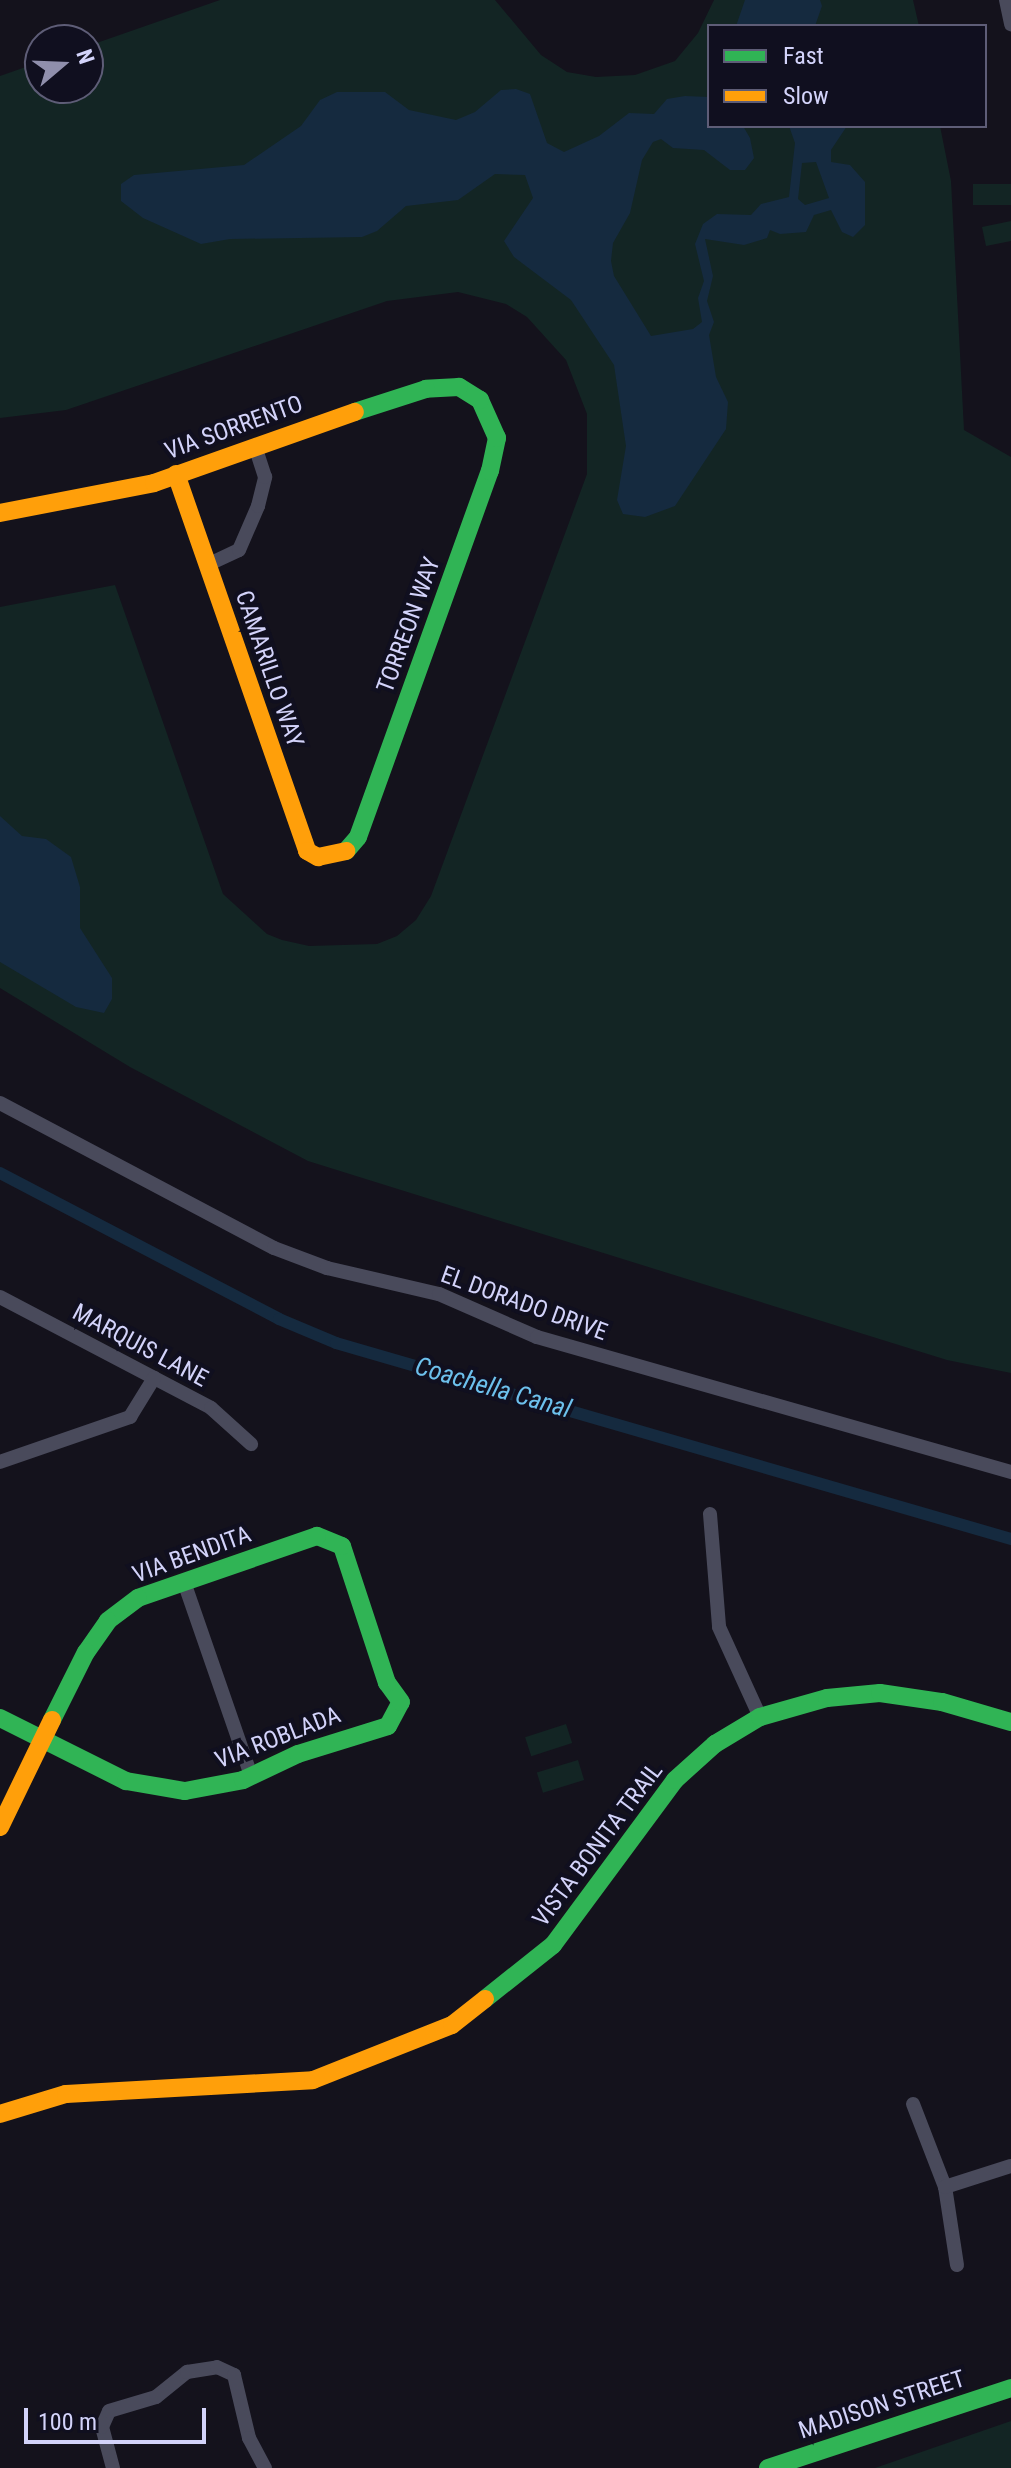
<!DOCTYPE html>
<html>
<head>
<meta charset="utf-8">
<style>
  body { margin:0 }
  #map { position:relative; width:1011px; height:2468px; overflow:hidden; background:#14121c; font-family:"Roboto Condensed",sans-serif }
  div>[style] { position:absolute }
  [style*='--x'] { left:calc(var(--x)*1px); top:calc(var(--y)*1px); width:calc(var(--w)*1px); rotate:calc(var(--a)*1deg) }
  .green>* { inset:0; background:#132524; transform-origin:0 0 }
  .water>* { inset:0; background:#152a3f }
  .canal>* { height:12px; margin:-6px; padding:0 6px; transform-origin:6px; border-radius:6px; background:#152a3f }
  .street>* { height:14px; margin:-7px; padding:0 7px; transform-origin:7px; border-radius:7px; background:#494a5b }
  .fast>* { height:18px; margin:-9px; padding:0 9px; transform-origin:9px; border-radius:9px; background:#30b455 }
  .slow>* { height:18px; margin:-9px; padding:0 9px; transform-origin:9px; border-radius:9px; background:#ff9f0a }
  span { translate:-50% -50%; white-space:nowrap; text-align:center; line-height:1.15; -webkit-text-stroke:8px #100f1f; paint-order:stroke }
  .street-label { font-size:24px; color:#d3d3fa }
  .water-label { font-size:26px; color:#6dc1ed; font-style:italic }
  .legend { position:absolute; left:707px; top:24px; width:280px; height:104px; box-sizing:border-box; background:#100f1f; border:2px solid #5e5d77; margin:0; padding:10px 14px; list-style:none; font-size:24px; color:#d3d3fa }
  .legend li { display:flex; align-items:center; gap:16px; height:40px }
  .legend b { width:40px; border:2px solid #5e5d77 }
  .north { position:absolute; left:24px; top:24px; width:80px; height:80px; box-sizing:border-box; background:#100f1f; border:2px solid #5e5d77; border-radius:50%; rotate:71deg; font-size:22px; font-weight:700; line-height:32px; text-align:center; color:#d3d3fa }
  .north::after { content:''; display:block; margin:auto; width:28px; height:36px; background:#908fac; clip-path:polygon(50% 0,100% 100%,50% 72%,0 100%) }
  .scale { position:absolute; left:24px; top:2408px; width:182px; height:36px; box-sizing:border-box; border:4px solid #d3d3fa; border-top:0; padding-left:10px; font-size:24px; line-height:28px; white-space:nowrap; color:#d3d3fa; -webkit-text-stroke:6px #100f1f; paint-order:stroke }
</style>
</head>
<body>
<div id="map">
  <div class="green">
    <i style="clip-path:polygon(220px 0,495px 0,541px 55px,567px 72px,596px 77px,635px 75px,675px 61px,698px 33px,714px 0,913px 0,919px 26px,709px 26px,709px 126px,940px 126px,951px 181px,964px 430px,1011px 457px,1011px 1373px,947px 1360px,308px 1161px,130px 1067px,0 988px,0 607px,115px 585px,223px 894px,267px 934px,282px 940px,309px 946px,377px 944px,397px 936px,416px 920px,431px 896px,587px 474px,587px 414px,566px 360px,527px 317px,506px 304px,458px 292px,387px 301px,66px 410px,0 418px,0 76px,40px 62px,40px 88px,88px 88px,88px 46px)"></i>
    <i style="left:1011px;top:184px;width:21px;height:38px;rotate:90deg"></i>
    <i style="clip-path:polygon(1011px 221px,1011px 241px,986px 246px,982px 227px)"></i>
    <i style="left:566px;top:1724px;width:20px;height:43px;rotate:72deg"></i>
    <i style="left:578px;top:1760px;width:21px;height:43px;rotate:73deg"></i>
    <i style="clip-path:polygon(1011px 2421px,1011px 2468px,875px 2468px)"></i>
  </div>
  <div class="water">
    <i style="clip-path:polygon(745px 0,820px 0,822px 6px,815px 26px,736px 26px)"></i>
    <i style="clip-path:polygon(evenodd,516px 89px,530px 94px,547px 143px,564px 152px,599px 136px,629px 113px,654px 114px,667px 99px,685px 96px,709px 97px,709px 126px,743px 126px,750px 138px,754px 158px,745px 170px,730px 170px,704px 150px,673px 148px,661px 139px,653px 142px,642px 160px,630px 213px,613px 243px,611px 261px,614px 276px,651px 336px,693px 329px,702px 322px,698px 298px,704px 281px,695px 244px,703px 224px,717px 214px,751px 215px,761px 204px,789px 197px,795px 143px,789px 126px,847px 126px,831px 150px,831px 162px,850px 165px,865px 182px,865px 225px,853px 237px,842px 232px,831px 210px,814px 215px,806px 232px,780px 234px,770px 230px,767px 238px,744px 245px,705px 239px,713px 276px,707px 301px,714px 322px,709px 335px,716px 377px,728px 402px,726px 429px,675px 506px,645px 517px,623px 514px,617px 500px,626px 446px,614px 365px,571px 300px,514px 257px,504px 241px,533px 198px,525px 175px,495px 174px,458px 200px,406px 206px,377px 231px,362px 237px,230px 239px,201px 244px,143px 218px,121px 201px,121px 184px,134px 175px,244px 165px,301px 126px,320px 100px,337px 92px,385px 92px,409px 110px,456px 120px,475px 112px,501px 90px,516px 89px,816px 162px,829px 198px,805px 205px,798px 199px,802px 163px,816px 162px)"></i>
    <i style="clip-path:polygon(0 816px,22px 836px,46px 839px,71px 857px,80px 887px,80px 928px,112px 978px,112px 999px,104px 1013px,76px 1007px,0 962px)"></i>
  </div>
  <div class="canal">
    <i style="--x:0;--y:1173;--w:315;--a:27.6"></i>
    <i style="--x:279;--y:1319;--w:62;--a:22.8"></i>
    <i style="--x:336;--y:1343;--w:703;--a:16.19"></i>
  </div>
  <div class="street">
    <i style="--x:1006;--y:0;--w:25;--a:78"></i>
    <i style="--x:207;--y:565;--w:35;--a:-25"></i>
    <i style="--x:239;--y:550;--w:48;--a:-66.6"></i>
    <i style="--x:258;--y:506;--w:30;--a:-76"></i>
    <i style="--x:265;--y:477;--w:33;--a:-108"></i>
    <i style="--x:0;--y:1103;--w:310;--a:27.9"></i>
    <i style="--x:274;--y:1248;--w:57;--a:20.7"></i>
    <i style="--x:327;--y:1268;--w:115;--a:13.1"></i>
    <i style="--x:439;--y:1294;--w:107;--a:23.7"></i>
    <i style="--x:537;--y:1337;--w:493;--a:15.9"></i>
    <i style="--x:0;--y:1297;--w:238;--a:27.7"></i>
    <i style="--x:211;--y:1408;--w:54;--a:42"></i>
    <i style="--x:0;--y:1462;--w:138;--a:-19.1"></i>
    <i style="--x:130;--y:1417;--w:46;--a:-58.4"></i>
    <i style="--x:710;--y:1514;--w:113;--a:85.4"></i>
    <i style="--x:719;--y:1627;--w:99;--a:65.5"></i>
    <i style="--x:184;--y:1582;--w:205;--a:70.9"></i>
    <i style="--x:913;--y:2104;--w:89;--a:68.9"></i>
    <i style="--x:957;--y:2265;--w:79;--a:-98.7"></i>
    <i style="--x:945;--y:2187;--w:69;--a:-17.7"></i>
    <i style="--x:113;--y:2468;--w:42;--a:-105"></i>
    <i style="--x:102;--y:2427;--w:17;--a:-66"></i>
    <i style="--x:109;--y:2411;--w:49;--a:-16.6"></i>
    <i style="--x:156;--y:2397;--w:40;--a:-39"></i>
    <i style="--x:187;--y:2372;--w:30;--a:-9"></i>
    <i style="--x:217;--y:2367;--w:19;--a:25"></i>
    <i style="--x:234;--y:2375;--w:65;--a:76.6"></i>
    <i style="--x:249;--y:2438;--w:34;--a:62"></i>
  </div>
  <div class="fast">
    <i style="--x:346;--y:851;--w:18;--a:-49"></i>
    <i style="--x:358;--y:837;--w:389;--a:-70.2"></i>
    <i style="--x:490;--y:471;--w:34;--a:-78"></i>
    <i style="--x:497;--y:438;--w:42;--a:-114.1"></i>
    <i style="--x:480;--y:400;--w:25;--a:-148"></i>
    <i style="--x:459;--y:387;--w:33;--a:177"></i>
    <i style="--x:426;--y:389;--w:75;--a:162.1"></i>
    <i style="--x:0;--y:1718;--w:141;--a:26.6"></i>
    <i style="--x:126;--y:1781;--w:60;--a:9.6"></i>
    <i style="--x:185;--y:1791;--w:59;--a:-10.7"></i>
    <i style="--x:243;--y:1780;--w:61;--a:-25.3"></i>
    <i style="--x:298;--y:1754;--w:94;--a:-17.3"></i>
    <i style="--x:388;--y:1726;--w:27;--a:-62"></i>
    <i style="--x:401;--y:1702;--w:24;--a:-126"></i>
    <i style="--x:387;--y:1683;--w:144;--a:-108.2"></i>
    <i style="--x:342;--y:1546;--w:27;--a:-158"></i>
    <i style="--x:317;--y:1536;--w:189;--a:160.9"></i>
    <i style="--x:138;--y:1598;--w:38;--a:143"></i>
    <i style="--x:108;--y:1621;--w:38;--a:125"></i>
    <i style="--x:86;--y:1652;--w:76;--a:116.6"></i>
    <i style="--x:485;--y:1999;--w:87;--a:-38.5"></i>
    <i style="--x:553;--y:1945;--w:205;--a:-53.5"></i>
    <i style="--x:675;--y:1780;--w:54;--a:-42"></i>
    <i style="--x:715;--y:1744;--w:52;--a:-31"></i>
    <i style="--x:760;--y:1717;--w:70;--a:-15.8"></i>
    <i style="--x:827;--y:1698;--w:53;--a:-5.4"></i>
    <i style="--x:880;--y:1693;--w:63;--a:8.3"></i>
    <i style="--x:942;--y:1702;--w:72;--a:16.2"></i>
    <i style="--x:768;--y:2468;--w:256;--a:-18.2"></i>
  </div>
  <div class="slow">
    <i style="--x:176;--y:474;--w:399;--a:70.8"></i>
    <i style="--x:307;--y:851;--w:13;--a:29"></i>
    <i style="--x:318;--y:857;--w:29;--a:-12"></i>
    <i style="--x:0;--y:513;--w:157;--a:-11"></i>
    <i style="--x:154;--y:483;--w:213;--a:-19.5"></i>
    <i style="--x:0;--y:1827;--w:119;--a:-64.1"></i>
    <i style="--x:0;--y:2114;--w:69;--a:-16.9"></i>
    <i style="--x:66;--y:2094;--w:247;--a:-3.2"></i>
    <i style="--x:313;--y:2080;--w:149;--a:-21.6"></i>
    <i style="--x:452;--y:2025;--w:42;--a:-38.2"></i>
  </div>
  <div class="street-label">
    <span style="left:234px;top:428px;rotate:-20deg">VIA SORRENTO</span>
    <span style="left:409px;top:625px;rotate:-70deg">TORREON WAY</span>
    <span style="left:269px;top:669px;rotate:71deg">CAMARILLO WAY</span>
    <span style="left:524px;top:1304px;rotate:20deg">EL DORADO DRIVE</span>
    <span style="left:140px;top:1346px;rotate:28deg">MARQUIS LANE</span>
    <span style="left:192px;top:1555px;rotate:-20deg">VIA BENDITA</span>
    <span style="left:278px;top:1738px;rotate:-21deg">VIA ROBLADA</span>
    <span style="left:598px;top:1845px;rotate:-53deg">VISTA BONITA TRAIL</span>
    <span style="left:882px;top:2405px;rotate:-18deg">MADISON STREET</span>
  </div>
  <div class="water-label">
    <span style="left:493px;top:1388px;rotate:16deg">Coachella Canal</span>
  </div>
  <ul class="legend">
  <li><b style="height:10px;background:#30b455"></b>Fast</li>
  <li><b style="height:10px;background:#ff9f0a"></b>Slow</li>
  </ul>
  <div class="north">N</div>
  <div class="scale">100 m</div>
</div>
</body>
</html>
